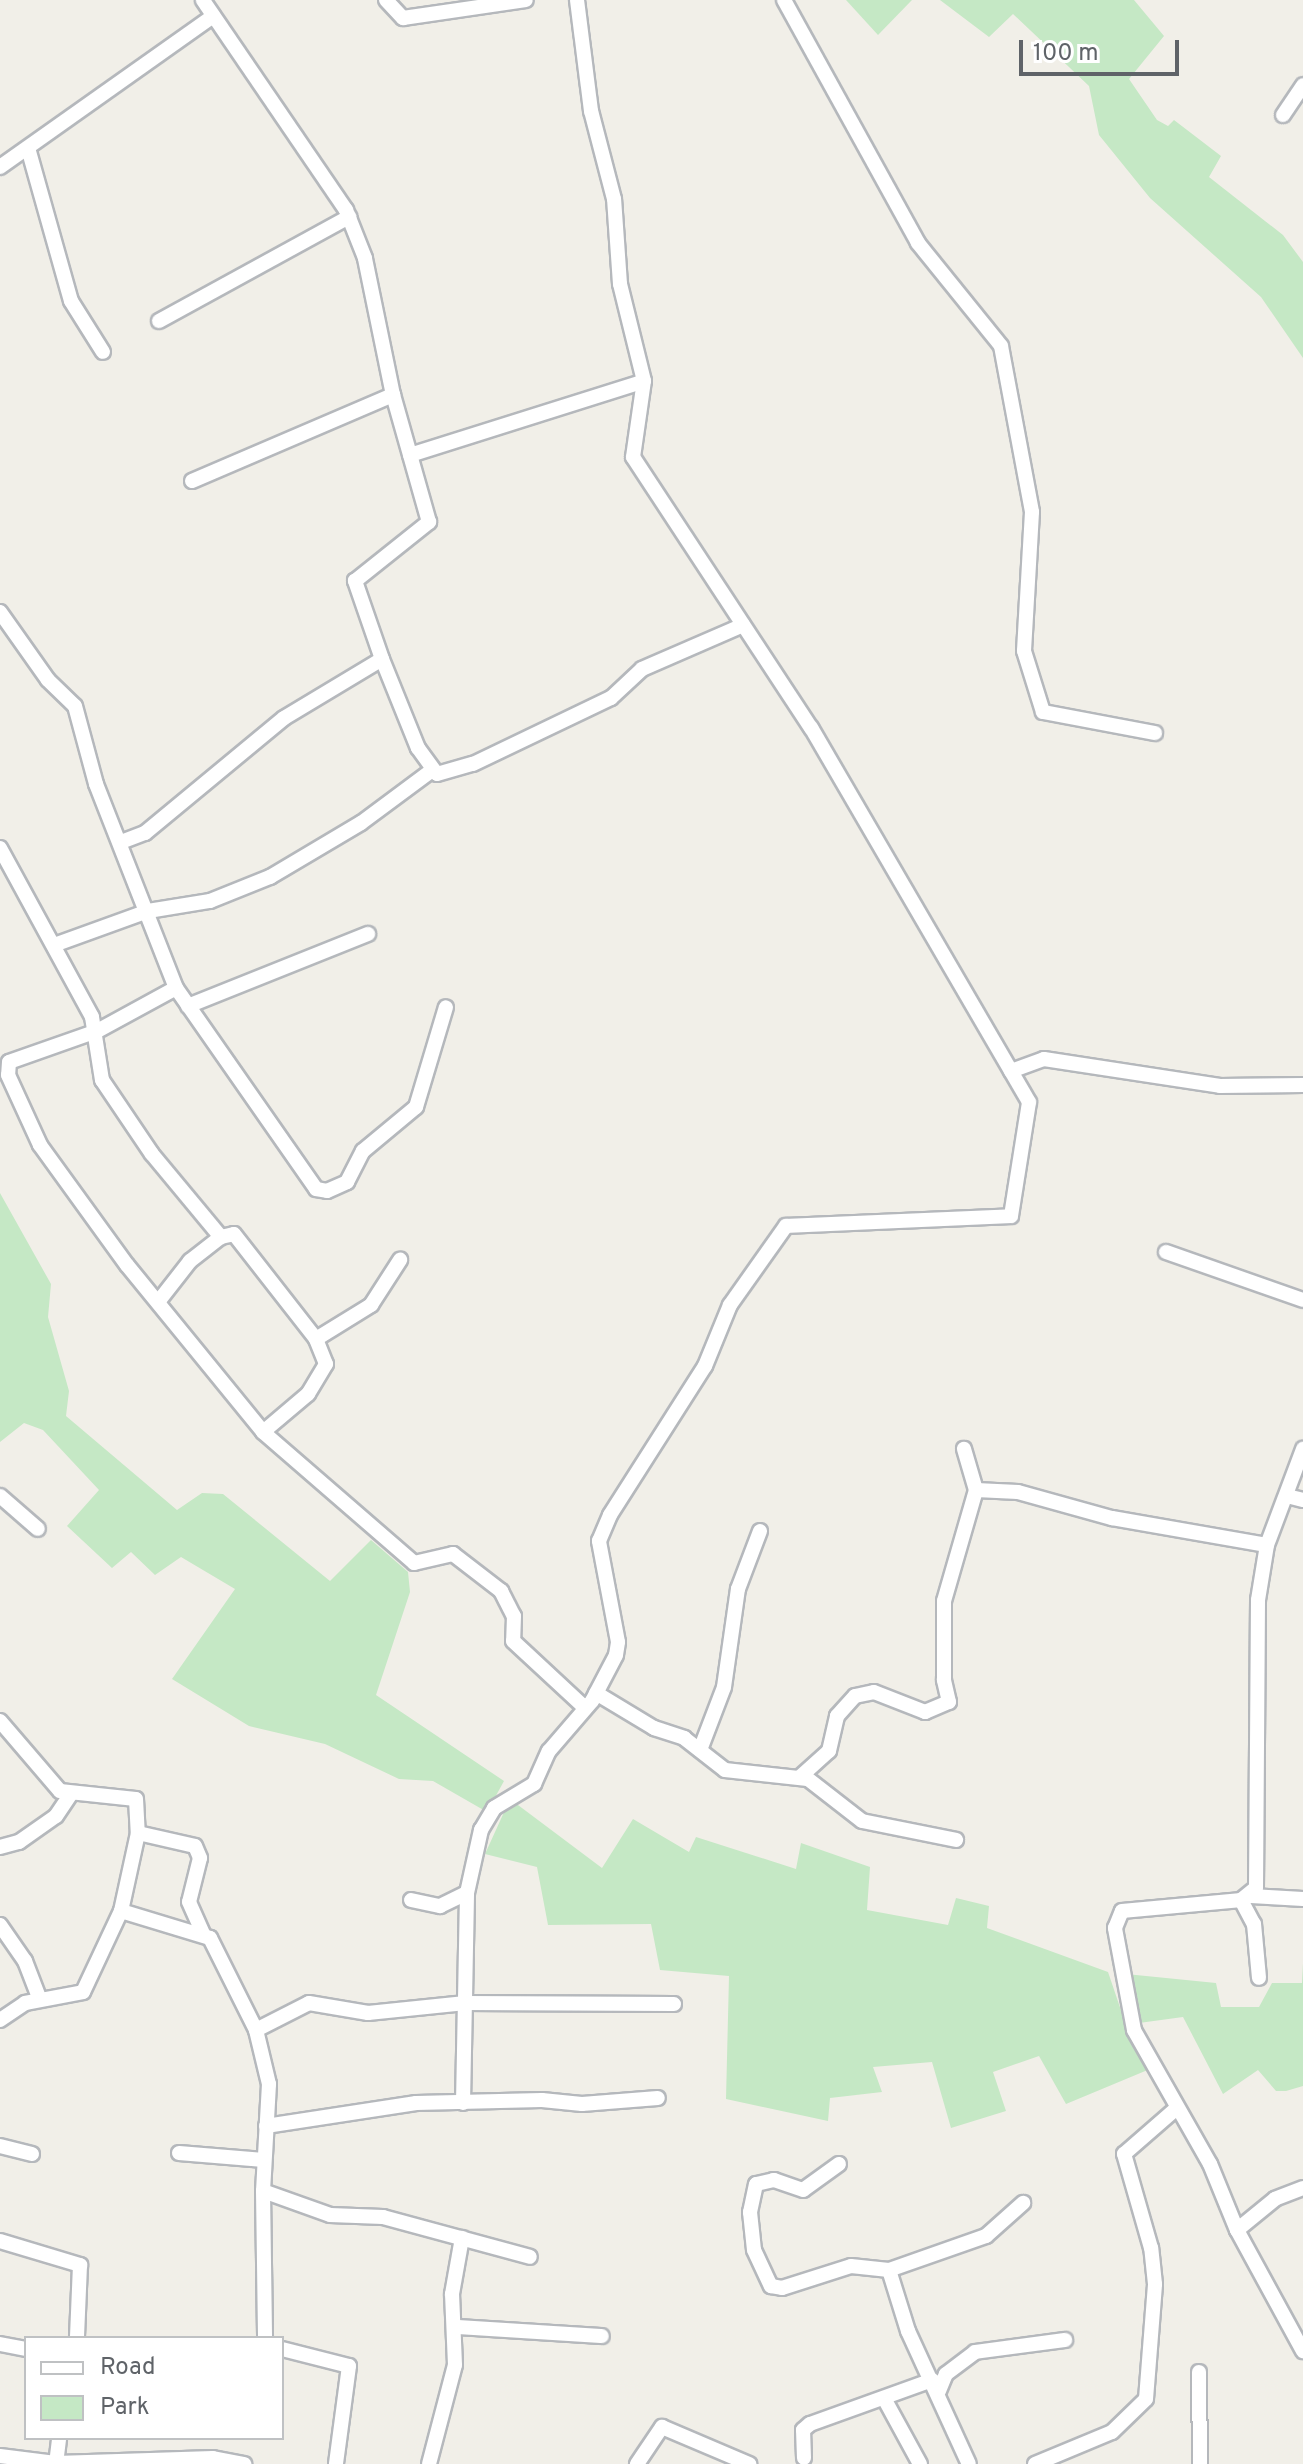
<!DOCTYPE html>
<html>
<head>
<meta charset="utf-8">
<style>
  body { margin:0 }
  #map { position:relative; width:1303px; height:2464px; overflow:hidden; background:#f1efe8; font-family:Overpass,sans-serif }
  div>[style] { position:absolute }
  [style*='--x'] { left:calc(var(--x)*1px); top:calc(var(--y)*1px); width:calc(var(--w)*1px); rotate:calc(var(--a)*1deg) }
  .green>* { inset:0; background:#c5e8c5 }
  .roads { filter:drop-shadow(2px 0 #b5b8bc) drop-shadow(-2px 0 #b5b8bc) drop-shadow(0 2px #b5b8bc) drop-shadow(0 -2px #b5b8bc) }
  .minor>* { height:14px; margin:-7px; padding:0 7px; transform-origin:7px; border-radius:7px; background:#fff }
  span { translate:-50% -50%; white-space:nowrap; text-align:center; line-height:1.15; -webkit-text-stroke:6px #fff; paint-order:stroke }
  .legend { position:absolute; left:24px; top:2336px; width:260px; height:104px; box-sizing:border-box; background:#fff; border:2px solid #bfc1c3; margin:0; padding:10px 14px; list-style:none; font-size:24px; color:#5f6368 }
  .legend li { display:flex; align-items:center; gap:16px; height:40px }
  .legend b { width:40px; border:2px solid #bfc1c3 }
  .scale { position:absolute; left:1019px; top:40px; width:160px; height:36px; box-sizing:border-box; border:4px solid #5f6368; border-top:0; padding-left:10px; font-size:24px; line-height:28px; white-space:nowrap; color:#5f6368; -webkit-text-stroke:6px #fff; paint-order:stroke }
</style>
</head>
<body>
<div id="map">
  <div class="green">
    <i style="clip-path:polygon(846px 0,912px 0,878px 35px)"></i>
    <i style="clip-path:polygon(940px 0,1134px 0,1164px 36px,1129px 79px,1157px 120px,1168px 126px,1174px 120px,1221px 156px,1209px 177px,1283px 235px,1303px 262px,1303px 358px,1261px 297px,1150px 198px,1099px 135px,1089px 86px,1013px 14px,989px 37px)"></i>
    <i style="clip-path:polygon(0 1193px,51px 1284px,48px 1317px,69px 1391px,66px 1416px,177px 1510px,202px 1493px,223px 1494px,330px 1581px,371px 1540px,408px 1572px,410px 1592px,376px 1695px,504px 1781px,487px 1812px,433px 1781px,399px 1779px,325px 1744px,249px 1726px,172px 1679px,235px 1589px,181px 1557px,155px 1575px,131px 1552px,112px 1568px,67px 1526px,99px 1490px,43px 1430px,24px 1423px,0 1442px)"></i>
    <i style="clip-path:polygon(510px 1799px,602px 1868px,633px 1819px,689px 1852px,696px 1837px,796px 1869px,801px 1843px,870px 1867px,867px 1910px,948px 1925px,956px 1898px,989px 1906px,987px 1928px,1108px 1972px,1126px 2025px,1150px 2069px,1066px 2104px,1039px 2056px,993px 2072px,1006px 2111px,951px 2128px,932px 2062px,873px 2067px,882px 2092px,830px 2098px,828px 2121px,726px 2099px,729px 1976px,660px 1970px,651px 1924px,548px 1925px,537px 1867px,485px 1854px)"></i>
    <i style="clip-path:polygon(1303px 1963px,1303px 2086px,1286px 2091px,1276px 2091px,1258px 2070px,1223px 2094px,1183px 2017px,1139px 2023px,1126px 1974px,1216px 1983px,1221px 2007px,1259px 2007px,1272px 1983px,1302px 1983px)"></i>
  </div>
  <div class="roads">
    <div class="minor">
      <i style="--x:386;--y:0;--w:25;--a:47"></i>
      <i style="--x:403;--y:18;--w:124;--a:-8.3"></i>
      <i style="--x:784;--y:0;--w:277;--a:61.1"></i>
      <i style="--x:918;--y:243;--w:132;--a:51.1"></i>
      <i style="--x:1001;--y:346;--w:169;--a:79.4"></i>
      <i style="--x:1032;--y:512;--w:139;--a:93.3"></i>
      <i style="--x:1024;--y:651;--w:64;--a:72.7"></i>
      <i style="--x:1043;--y:712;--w:114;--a:10.6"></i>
      <i style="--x:1283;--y:115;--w:36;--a:-56"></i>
      <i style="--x:28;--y:148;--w:159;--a:74.3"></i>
      <i style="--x:71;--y:301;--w:60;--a:57.9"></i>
      <i style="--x:0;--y:167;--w:261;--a:-35.3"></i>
      <i style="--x:159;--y:321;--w:217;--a:-28.7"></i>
      <i style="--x:410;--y:455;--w:245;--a:-17.5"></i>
      <i style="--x:192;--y:481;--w:219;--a:-23.2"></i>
      <i style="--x:0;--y:612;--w:83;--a:54.8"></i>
      <i style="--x:48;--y:680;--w:37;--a:44"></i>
      <i style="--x:75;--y:706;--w:81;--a:74.9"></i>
      <i style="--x:96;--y:784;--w:219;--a:68.6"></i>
      <i style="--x:176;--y:988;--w:245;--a:55.1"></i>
      <i style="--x:316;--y:1189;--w:11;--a:10"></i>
      <i style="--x:327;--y:1191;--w:22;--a:-24"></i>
      <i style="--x:347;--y:1182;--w:35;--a:-63"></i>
      <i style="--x:363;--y:1151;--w:69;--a:-39.7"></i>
      <i style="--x:416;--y:1107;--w:104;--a:-73.3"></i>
      <i style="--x:382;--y:659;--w:96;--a:68"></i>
      <i style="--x:418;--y:748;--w:32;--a:54"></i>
      <i style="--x:437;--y:774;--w:37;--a:-16"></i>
      <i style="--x:473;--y:764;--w:153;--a:-25.6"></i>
      <i style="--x:611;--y:698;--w:42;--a:-43.1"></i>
      <i style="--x:642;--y:669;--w:110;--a:-23.5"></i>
      <i style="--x:121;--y:842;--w:26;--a:-21"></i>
      <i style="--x:145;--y:833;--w:180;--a:-39.6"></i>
      <i style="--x:284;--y:718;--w:114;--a:-31"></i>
      <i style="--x:382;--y:659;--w:83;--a:-109.1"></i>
      <i style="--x:355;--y:581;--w:95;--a:-38.6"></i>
      <i style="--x:429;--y:522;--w:132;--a:-105.8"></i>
      <i style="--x:393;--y:395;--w:140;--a:-101.6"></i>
      <i style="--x:365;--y:258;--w:52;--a:-111.6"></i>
      <i style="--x:346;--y:210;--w:254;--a:-124.3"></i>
      <i style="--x:0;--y:848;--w:192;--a:61.4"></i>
      <i style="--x:92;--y:1017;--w:64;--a:81"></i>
      <i style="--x:102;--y:1080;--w:89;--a:56"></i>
      <i style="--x:152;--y:1154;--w:108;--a:50.3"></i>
      <i style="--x:54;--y:945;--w:100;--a:-19.9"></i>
      <i style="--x:148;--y:911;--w:63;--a:-9.2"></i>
      <i style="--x:210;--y:901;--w:65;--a:-21.8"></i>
      <i style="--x:270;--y:877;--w:106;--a:-30.7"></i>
      <i style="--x:361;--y:823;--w:87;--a:-36.6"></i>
      <i style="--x:176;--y:988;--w:90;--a:151.4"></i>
      <i style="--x:97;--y:1031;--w:93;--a:160.6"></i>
      <i style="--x:9;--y:1062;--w:13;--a:94"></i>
      <i style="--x:8;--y:1075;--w:77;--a:65.4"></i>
      <i style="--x:40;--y:1145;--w:148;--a:54.1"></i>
      <i style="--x:127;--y:1265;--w:215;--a:50.8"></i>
      <i style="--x:263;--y:1432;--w:200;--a:40.9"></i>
      <i style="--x:414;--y:1563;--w:40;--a:-13"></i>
      <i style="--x:453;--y:1554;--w:61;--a:37.6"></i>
      <i style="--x:501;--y:1591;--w:28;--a:63"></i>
      <i style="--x:514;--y:1616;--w:25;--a:92"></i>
      <i style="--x:513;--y:1641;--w:98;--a:42.9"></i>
      <i style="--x:188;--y:1006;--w:194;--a:-21.8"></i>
      <i style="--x:1011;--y:1071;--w:35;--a:-20"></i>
      <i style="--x:1044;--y:1059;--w:178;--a:8.7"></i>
      <i style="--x:1220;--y:1086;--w:83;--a:-0.7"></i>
      <i style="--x:1166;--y:1252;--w:145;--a:19.3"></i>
      <i style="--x:158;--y:1302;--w:52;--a:-52"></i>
      <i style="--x:190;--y:1261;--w:39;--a:-38"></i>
      <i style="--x:221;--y:1237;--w:13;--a:-13"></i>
      <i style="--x:234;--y:1234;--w:133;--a:52"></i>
      <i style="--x:316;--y:1339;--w:65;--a:-31.7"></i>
      <i style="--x:371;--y:1305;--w:54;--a:-57.2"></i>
      <i style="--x:263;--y:1432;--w:59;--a:-40.2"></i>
      <i style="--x:308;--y:1394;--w:35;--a:-59"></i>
      <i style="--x:326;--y:1364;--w:27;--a:-112"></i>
      <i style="--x:976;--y:1490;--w:42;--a:2.7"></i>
      <i style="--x:1018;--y:1492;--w:98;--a:15.5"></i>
      <i style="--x:1112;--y:1518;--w:157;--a:9.9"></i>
      <i style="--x:0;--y:1496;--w:50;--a:41"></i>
      <i style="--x:1287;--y:1496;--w:16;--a:14"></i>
      <i style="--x:596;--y:1693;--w:68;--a:31.1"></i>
      <i style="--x:654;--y:1728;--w:32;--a:18"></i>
      <i style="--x:684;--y:1738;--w:52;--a:38"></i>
      <i style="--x:725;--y:1770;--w:83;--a:6.2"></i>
      <i style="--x:808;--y:1779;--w:68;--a:37.9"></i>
      <i style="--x:862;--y:1821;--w:96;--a:11.4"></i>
      <i style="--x:0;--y:1721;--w:92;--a:49.4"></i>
      <i style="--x:60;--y:1791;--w:76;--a:6"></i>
      <i style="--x:136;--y:1799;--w:34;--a:87"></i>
      <i style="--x:138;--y:1833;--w:80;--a:102.3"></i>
      <i style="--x:121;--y:1911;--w:93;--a:16.9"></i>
      <i style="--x:210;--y:1938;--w:103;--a:63.4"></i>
      <i style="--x:256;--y:2030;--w:56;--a:76.5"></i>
      <i style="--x:269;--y:2084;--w:107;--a:93.2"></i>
      <i style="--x:263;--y:2191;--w:147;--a:89.2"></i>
      <i style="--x:700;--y:1750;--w:67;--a:-69.1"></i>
      <i style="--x:724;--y:1687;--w:99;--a:-81.9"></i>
      <i style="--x:738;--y:1589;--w:62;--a:-69.2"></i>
      <i style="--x:800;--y:1777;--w:39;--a:-42"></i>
      <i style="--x:829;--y:1751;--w:36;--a:-77"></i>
      <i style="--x:837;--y:1716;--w:27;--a:-48"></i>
      <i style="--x:855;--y:1696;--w:19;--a:-12"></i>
      <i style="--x:874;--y:1692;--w:55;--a:21.4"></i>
      <i style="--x:925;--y:1712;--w:26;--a:-23"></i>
      <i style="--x:949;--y:1702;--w:23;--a:-103"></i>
      <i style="--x:944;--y:1680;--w:79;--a:-90"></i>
      <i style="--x:944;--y:1601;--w:116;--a:-73.9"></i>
      <i style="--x:976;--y:1490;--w:43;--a:-106.3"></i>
      <i style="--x:138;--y:1833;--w:58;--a:12.8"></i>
      <i style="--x:195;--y:1846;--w:13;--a:67"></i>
      <i style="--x:200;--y:1858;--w:45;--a:104"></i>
      <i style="--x:189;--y:1902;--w:35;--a:66"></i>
      <i style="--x:0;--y:1847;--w:20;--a:-15"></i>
      <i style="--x:19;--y:1842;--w:45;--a:-35.1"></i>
      <i style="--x:56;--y:1816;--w:27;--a:-56"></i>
      <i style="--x:1251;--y:1896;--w:52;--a:3.3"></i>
      <i style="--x:411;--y:1900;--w:30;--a:12"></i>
      <i style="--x:440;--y:1906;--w:30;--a:-26"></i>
      <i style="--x:1241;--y:1900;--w:27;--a:62"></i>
      <i style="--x:1254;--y:1924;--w:54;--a:84.7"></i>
      <i style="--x:0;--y:1925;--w:44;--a:55.2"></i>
      <i style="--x:25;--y:1961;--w:40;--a:69"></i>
      <i style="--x:0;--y:2020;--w:30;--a:-34"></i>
      <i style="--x:25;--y:2003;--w:59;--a:-10.7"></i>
      <i style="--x:83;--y:1992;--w:89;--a:-64.9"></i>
      <i style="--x:256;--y:2030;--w:59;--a:-27"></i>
      <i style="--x:309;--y:2003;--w:60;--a:9.6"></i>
      <i style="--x:368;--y:2013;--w:98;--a:-5.9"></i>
      <i style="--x:465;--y:2003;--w:209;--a:0.3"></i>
      <i style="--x:463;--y:2103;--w:210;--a:-88.9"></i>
      <i style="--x:467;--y:1893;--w:65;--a:-77.5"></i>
      <i style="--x:481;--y:1830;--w:26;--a:-59"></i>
      <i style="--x:494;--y:1808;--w:47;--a:-31"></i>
      <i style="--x:534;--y:1784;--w:36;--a:-66"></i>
      <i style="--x:549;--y:1751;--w:66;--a:-49.3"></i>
      <i style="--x:592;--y:1701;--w:52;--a:-62.4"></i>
      <i style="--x:616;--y:1655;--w:13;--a:-81"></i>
      <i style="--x:618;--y:1642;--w:103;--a:-100.7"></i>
      <i style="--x:599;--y:1541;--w:28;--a:-67"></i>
      <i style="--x:610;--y:1515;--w:177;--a:-57.5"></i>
      <i style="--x:705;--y:1366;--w:66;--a:-67.7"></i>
      <i style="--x:730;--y:1305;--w:97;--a:-54.7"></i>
      <i style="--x:786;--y:1226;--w:225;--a:-2.5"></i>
      <i style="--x:1011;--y:1216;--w:115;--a:-81"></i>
      <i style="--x:1029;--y:1102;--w:433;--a:-120.2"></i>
      <i style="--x:811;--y:728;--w:324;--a:-123.3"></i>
      <i style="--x:633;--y:457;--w:77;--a:-81.8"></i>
      <i style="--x:644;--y:381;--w:100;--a:-103.9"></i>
      <i style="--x:620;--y:284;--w:85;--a:-94"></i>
      <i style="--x:614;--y:199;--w:91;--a:-104.6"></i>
      <i style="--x:591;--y:111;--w:112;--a:-97.2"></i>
      <i style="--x:266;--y:2126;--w:152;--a:-8.7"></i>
      <i style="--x:416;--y:2103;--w:126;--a:-1.4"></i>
      <i style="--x:542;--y:2100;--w:40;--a:5.7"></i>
      <i style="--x:582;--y:2104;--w:76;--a:-4.5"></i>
      <i style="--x:0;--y:2146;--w:33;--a:14"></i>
      <i style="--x:179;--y:2153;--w:85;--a:4.7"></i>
      <i style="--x:839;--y:2164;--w:44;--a:144.2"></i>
      <i style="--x:803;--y:2190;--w:31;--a:-161"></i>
      <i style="--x:774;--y:2180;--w:18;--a:167"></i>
      <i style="--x:756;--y:2184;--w:29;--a:102"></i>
      <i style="--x:750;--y:2212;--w:38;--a:84"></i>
      <i style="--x:754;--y:2250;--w:40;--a:65"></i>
      <i style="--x:771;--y:2286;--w:11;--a:10"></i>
      <i style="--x:782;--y:2288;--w:72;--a:-17.7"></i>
      <i style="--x:851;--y:2266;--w:38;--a:6"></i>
      <i style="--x:889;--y:2270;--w:103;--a:-19.3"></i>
      <i style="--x:986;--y:2236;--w:50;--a:-41.7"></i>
      <i style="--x:1303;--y:2188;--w:30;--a:159"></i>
      <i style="--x:1275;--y:2199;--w:49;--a:140.8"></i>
      <i style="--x:1237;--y:2230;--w:138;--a:61.4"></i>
      <i style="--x:263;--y:2191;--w:71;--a:19.7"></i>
      <i style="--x:330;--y:2215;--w:53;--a:2.2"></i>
      <i style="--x:383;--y:2217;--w:152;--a:15.2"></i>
      <i style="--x:1237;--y:2230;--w:71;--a:-112.2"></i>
      <i style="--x:1210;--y:2164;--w:154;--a:-119.6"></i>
      <i style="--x:1134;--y:2030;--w:104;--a:-100.6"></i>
      <i style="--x:1115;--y:1928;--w:18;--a:-68"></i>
      <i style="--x:1122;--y:1911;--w:120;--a:-5.3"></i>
      <i style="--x:1241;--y:1900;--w:19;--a:-39"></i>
      <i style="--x:1256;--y:1888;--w:288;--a:-89.6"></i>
      <i style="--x:1258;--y:1600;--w:56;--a:-80.7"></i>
      <i style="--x:1267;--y:1545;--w:103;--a:-69.4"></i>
      <i style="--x:0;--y:2241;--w:84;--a:16.7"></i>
      <i style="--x:80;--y:2265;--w:73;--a:92.4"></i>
      <i style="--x:889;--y:2270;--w:64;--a:72.7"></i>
      <i style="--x:908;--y:2331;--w:146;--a:65.4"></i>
      <i style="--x:457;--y:2327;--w:145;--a:3.6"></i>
      <i style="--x:0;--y:2344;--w:26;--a:11"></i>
      <i style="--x:282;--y:2349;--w:69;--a:14.2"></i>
      <i style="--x:349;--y:2366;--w:99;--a:97.6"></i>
      <i style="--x:1199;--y:2372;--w:92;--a:89.4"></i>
      <i style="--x:939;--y:2391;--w:18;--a:-68"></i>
      <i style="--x:946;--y:2374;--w:36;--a:-37"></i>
      <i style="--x:975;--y:2352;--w:91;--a:-7.6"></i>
      <i style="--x:885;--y:2400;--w:73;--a:61.3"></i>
      <i style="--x:0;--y:2456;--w:56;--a:7.1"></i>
      <i style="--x:56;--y:2463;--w:157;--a:-1.8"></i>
      <i style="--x:213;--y:2458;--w:32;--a:11"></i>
      <i style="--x:804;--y:2458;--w:28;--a:-92"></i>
      <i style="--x:803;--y:2430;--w:9;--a:-41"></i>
      <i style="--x:810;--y:2424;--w:130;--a:-19.8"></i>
      <i style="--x:56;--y:2464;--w:26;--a:-83"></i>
      <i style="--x:429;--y:2464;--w:102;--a:-75.3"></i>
      <i style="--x:455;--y:2365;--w:71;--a:-92.4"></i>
      <i style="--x:452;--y:2294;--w:57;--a:-79.9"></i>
      <i style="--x:637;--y:2464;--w:45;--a:-56"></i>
      <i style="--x:662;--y:2427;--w:95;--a:23"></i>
      <i style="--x:1035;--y:2464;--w:83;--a:-22.6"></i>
      <i style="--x:1112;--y:2432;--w:47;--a:-44.1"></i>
      <i style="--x:1146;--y:2399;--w:115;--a:-85.5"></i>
      <i style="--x:1155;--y:2284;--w:36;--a:-96"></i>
      <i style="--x:1151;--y:2248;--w:98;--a:-106"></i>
      <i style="--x:1124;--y:2154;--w:70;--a:-41"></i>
    </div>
  </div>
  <ul class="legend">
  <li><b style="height:10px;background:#fff"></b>Road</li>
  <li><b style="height:22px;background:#c5e8c5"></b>Park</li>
  </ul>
  <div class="scale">100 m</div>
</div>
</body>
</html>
